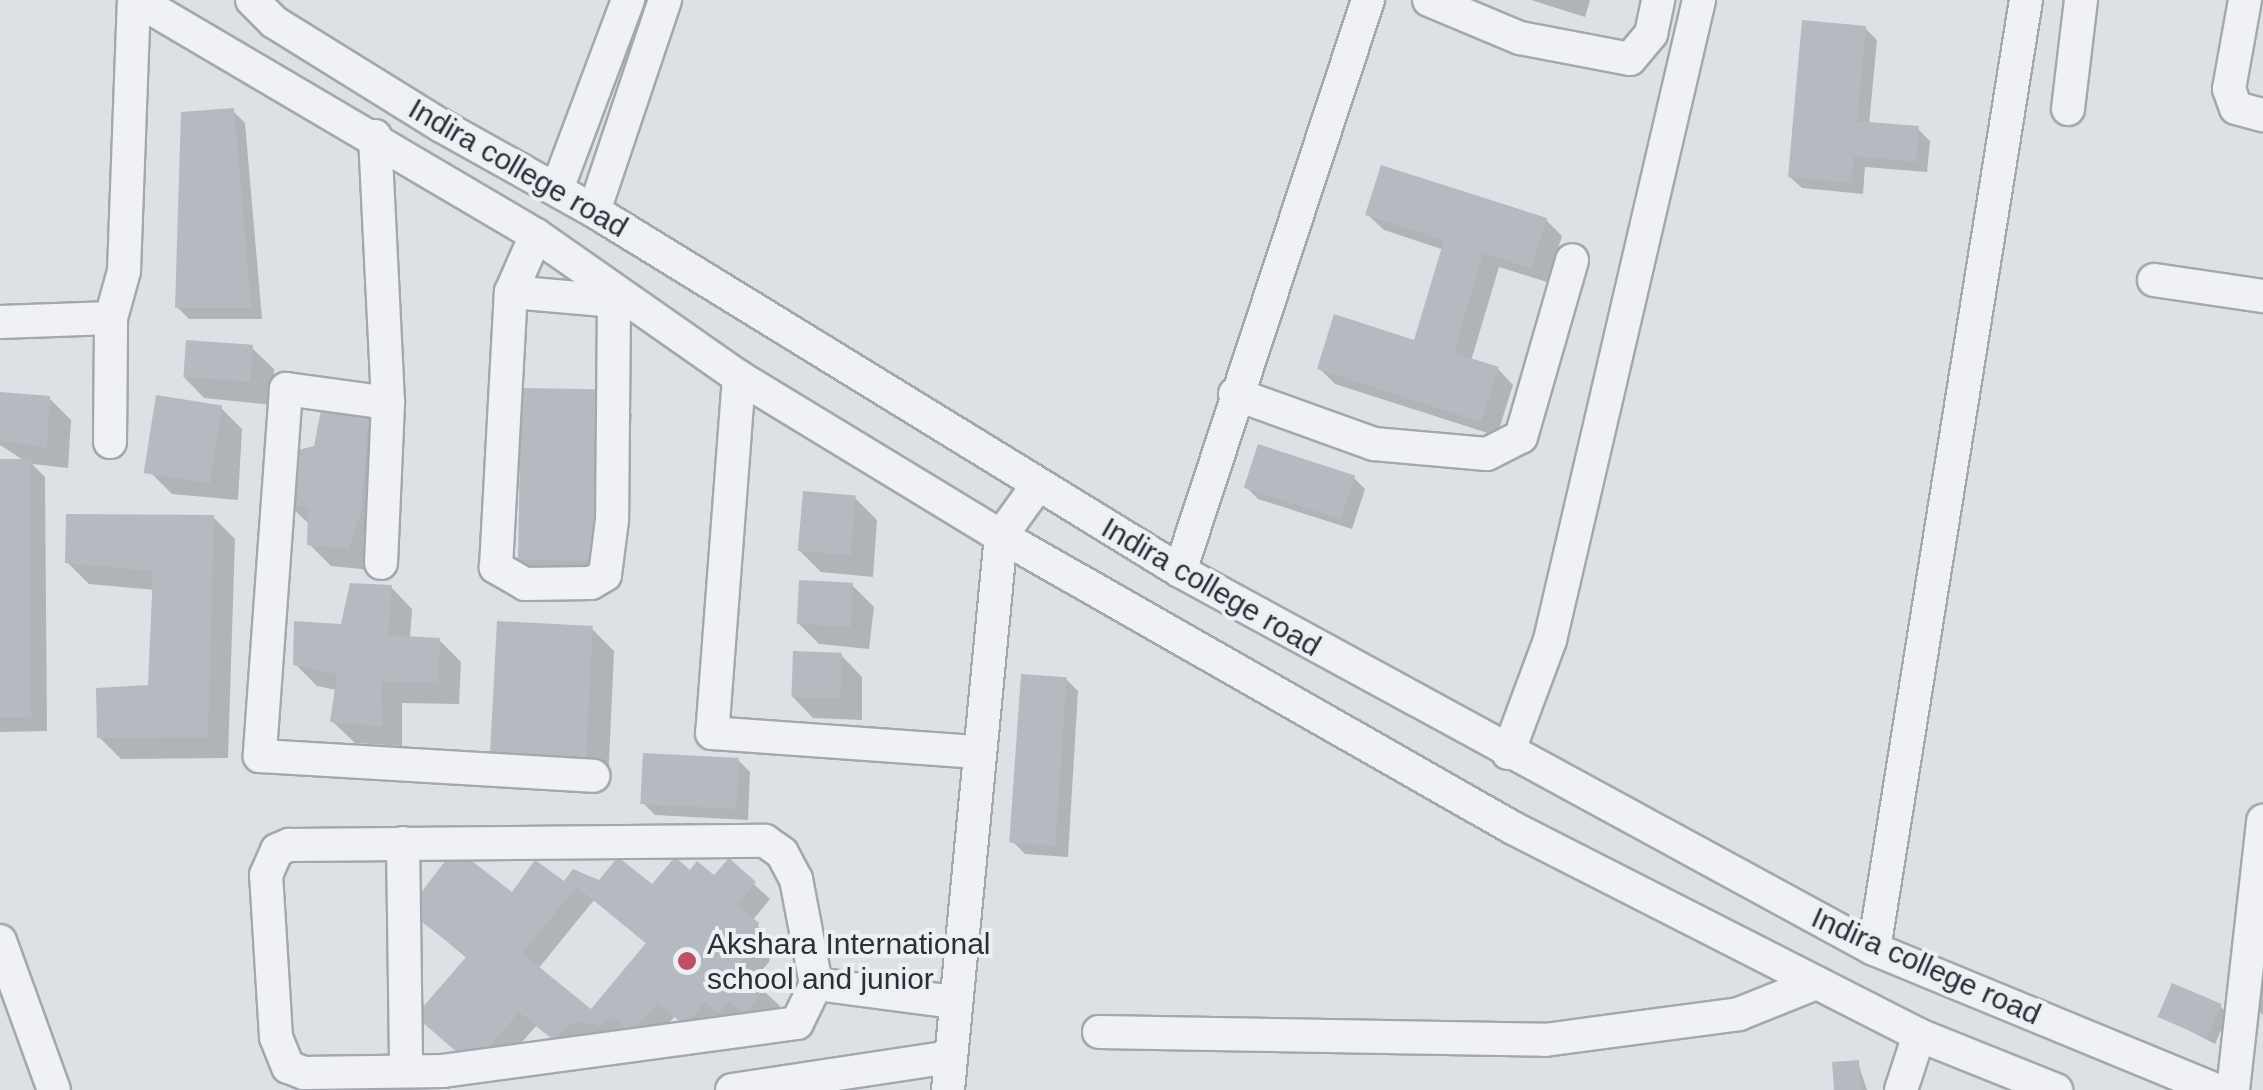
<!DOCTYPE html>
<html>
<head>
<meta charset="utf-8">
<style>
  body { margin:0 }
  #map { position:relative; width:2263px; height:1090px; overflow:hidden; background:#dde1e5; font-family:Helvetica,sans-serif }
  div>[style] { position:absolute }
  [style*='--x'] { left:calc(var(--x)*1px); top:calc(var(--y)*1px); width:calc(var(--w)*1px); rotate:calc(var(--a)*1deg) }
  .shadow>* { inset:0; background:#0003 }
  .building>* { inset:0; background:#b5bac1; transform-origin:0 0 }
  .roads { filter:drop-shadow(2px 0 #a3a8ae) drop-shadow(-2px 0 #a3a8ae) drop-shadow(0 2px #a3a8ae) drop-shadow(0 -2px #a3a8ae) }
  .minor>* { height:32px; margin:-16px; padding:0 16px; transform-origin:16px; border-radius:16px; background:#f0f1f4 }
  .dots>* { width:28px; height:28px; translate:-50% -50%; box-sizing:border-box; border:5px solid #ecf0f3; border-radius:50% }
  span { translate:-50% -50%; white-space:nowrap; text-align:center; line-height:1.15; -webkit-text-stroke:8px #ecf0f3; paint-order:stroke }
  .street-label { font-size:30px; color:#29303a }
  .poi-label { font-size:30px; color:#29303a }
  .left { translate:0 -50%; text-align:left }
</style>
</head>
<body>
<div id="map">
  <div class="shadow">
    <i style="clip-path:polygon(1531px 0,1590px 0,1585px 17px)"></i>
    <i style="clip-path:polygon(1865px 28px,1877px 40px,1869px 125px,1918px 129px,1930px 141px,1927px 172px,1865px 167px,1863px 194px,1802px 188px,1790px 177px)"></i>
    <i style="clip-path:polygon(233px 111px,245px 123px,262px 319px,189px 319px,177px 307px)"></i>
    <i style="clip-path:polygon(1368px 215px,1546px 220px,1562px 236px,1547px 282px,1499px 267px,1471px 361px,1498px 369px,1513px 385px,1497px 436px,1335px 384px,1319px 368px,1416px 343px,1444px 250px,1384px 230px)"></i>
    <i style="clip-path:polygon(252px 348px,274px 369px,273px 405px,204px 398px,183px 376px)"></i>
    <i style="clip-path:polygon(610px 393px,632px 414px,619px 580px,538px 581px,517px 559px)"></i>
    <i style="clip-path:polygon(0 395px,49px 398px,71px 420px,68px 468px,32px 464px,45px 477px,47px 731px,0 732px,0 461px,25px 461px,0 445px)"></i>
    <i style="clip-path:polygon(220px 407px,242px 429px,238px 500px,172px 494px,150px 472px)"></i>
    <i style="clip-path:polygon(368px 415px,390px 437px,371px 570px,331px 566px,309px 544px,310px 525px,288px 504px,316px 448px)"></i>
    <i style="clip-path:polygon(1353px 477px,1365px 489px,1352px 529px,1258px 499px,1246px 487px)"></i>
    <i style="clip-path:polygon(855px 498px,877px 520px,873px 577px,821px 572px,799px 550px)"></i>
    <i style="clip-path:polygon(213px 517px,235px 539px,228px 758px,121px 759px,99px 737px,151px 687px,155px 590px,89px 584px,67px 562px)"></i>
    <i style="clip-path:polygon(852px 585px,874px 607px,869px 649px,819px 644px,798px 623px)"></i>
    <i style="clip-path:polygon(391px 587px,412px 609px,410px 639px,439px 640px,461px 662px,459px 704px,402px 703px,402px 746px,355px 743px,333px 722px,337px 690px,317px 686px,295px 664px)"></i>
    <i style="clip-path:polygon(592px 629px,614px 651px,608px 784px,510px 778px)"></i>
    <i style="clip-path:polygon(841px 655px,862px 677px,862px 720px,813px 718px,792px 696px)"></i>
    <i style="clip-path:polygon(1066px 679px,1078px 691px,1068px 857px,1025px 854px,1013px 842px)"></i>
    <i style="clip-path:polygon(738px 760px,750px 772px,748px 820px,655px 815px,643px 803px)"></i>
    <i style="clip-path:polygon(evenodd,730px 862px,770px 899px,752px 921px,773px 941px,769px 962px,753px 981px,780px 1006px,762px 1028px,736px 1027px,722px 1016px,702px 1039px,675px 1016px,648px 1047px,570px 1053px,536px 1026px,490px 1079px,468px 959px,410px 911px,565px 885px,653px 887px,690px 874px,715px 879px,730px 862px,594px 900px,648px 945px,592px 1013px,538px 969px,594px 900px)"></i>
    <i style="clip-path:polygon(2263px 902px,2263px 1015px,2249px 1003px)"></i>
    <i style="clip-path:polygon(2220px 1006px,2228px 1014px,2215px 1044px,2161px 1016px)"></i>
    <i style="clip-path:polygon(1858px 1063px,1867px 1090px,1836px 1090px)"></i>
  </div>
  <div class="building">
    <i style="clip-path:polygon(1802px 20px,1866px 26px,1857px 121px,1919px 126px,1916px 162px,1854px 156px,1851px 183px,1788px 177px)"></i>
    <i style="clip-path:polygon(234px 108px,251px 308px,175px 308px,181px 112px)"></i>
    <i style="clip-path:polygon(1381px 165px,1547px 218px,1531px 268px,1483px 253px,1454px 353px,1499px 367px,1481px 422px,1317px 369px,1334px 314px,1414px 340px,1444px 240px,1365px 215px)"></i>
    <i style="left:186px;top:340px;width:67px;height:37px;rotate:4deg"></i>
    <i style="left:521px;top:388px;width:90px;height:172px;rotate:1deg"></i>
    <i style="clip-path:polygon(0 392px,50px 396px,47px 448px,0 440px)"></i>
    <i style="left:156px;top:395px;width:67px;height:79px;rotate:9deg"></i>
    <i style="clip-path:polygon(322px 405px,369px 412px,361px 511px,349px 549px,307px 545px,308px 506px,286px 505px,290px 452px,314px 446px)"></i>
    <i style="left:1258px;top:444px;width:102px;height:46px;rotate:18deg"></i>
    <i style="left:0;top:459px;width:31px;height:258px"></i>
    <i style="left:803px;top:491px;width:53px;height:60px;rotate:5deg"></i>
    <i style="clip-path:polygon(66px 514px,214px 515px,208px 737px,97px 738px,96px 688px,148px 685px,153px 571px,65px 563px)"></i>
    <i style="left:799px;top:580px;width:54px;height:44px;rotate:3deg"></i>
    <i style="clip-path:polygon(350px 583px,392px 585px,388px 635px,440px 638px,438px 683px,381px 682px,382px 726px,330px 722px,337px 674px,293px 665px,294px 621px,341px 624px)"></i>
    <i style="left:497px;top:621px;width:96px;height:137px;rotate:3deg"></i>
    <i style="left:793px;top:651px;width:49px;height:46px;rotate:2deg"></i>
    <i style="left:1021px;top:674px;width:46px;height:169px;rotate:4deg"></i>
    <i style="left:643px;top:753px;width:96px;height:51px;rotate:3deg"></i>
    <i style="clip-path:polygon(evenodd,455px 848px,512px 892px,535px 860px,564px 881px,573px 869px,599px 880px,618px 857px,652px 884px,675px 857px,690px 870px,697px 861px,714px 875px,729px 858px,756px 882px,737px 905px,759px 923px,754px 946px,738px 965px,766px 988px,745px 1014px,729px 1001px,719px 1013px,705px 1002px,685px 1026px,658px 1003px,631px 1033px,611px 1016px,601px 1025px,574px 1022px,553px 1039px,519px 1012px,473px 1066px,415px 1016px,467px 956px,407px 911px,455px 848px,577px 887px,646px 943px,591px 1009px,522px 953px,577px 887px)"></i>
    <i style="left:2172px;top:983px;width:54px;height:37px;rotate:23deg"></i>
    <i style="left:1859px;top:1060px;width:30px;height:27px;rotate:86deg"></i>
  </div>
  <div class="roads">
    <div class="minor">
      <i style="--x:137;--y:0;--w:463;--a:30.5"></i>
      <i style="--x:536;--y:235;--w:248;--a:35"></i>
      <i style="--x:739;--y:377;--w:306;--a:31.3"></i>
      <i style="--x:1001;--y:536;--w:589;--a:29.7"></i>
      <i style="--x:1513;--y:828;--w:456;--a:27"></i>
      <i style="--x:1919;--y:1035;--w:148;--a:21.9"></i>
      <i style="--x:252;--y:0;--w:31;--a:45"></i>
      <i style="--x:274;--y:22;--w:198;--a:31.8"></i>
      <i style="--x:442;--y:126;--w:174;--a:29.2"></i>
      <i style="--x:594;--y:211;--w:688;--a:31.56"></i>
      <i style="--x:1180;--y:571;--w:790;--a:28.58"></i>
      <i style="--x:1874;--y:949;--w:370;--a:22.4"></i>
      <i style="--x:1429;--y:0;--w:99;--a:22.7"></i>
      <i style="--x:1520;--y:38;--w:112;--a:10.8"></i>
      <i style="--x:1630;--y:59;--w:33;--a:-50"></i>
      <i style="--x:1651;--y:34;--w:35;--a:-78"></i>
      <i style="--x:2245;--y:0;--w:90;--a:100.2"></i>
      <i style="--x:2229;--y:89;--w:20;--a:70"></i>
      <i style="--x:2236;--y:108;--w:28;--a:15"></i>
      <i style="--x:2068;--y:109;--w:110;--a:-83.2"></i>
      <i style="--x:375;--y:136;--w:267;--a:87.2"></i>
      <i style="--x:388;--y:403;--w:160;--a:92.5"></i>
      <i style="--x:557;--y:189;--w:202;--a:-69.4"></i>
      <i style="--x:594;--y:211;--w:223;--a:-71.4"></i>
      <i style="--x:2154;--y:280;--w:110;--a:8.4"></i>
      <i style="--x:511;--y:292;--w:103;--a:5"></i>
      <i style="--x:614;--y:301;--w:219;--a:90.5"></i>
      <i style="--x:612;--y:520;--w:55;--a:97.3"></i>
      <i style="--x:605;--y:575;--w:16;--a:150"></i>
      <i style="--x:591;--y:583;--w:66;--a:179.1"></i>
      <i style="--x:525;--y:584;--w:34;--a:-150"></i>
      <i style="--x:496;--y:567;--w:275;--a:-86.9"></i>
      <i style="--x:511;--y:292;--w:62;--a:-66.3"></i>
      <i style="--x:0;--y:322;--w:111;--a:-2.1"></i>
      <i style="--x:111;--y:318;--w:49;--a:-74.5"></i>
      <i style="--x:124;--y:271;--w:271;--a:-87.9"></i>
      <i style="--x:739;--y:377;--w:357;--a:94.3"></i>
      <i style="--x:712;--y:733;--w:265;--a:4.1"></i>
      <i style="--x:1235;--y:394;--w:148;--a:19.8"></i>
      <i style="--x:1374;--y:444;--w:113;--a:5.1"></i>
      <i style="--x:1487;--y:454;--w:38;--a:-27"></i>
      <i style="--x:1521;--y:437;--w:184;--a:-73.9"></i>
      <i style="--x:388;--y:403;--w:103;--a:-172.2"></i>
      <i style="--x:286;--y:389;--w:368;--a:94.1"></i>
      <i style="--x:260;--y:756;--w:334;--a:3.4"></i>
      <i style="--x:110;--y:442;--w:124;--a:-89.5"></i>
      <i style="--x:1180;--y:571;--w:601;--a:-71.78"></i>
      <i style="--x:1508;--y:753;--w:121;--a:-69.6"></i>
      <i style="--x:1550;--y:640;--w:657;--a:-76.89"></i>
      <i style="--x:403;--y:843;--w:228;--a:89.2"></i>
      <i style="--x:0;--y:941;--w:158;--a:70.1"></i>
      <i style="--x:1874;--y:949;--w:961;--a:-80.9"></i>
      <i style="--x:816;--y:984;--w:43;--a:116"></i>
      <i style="--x:797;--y:1023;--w:357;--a:172.3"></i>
      <i style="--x:443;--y:1071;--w:139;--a:179.2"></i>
      <i style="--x:304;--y:1073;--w:17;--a:-159"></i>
      <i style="--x:288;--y:1067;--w:32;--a:-112"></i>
      <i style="--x:276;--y:1037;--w:162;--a:-93.5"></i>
      <i style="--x:266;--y:875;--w:27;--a:-66"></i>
      <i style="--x:277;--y:850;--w:13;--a:-23"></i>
      <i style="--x:289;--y:845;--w:476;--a:-0.5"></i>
      <i style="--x:765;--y:841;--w:21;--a:35"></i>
      <i style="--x:782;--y:853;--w:30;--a:62"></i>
      <i style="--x:796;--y:879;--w:107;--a:79.2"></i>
      <i style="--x:816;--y:984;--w:140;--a:7.4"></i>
      <i style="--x:1099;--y:1032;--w:446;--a:1"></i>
      <i style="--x:1545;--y:1040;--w:196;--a:-7.6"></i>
      <i style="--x:1739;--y:1014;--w:83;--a:-21.9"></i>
      <i style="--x:732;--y:1090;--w:219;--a:-8.6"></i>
      <i style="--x:948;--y:1090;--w:557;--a:-84.54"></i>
      <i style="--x:1001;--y:536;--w:62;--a:-54.2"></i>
      <i style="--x:1901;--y:1090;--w:58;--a:-71.9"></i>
      <i style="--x:2233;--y:1090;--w:271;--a:-83.6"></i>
    </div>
  </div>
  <div class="dots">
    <i style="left:687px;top:961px;background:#bd5066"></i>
  </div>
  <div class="street-label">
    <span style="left:518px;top:168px;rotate:30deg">Indira college road</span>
    <span style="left:1211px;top:587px;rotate:30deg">Indira college road</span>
    <span style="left:1926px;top:966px;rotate:24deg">Indira college road</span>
  </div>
  <div class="poi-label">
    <span class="left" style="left:707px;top:961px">Akshara International<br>school and junior</span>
  </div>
</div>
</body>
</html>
